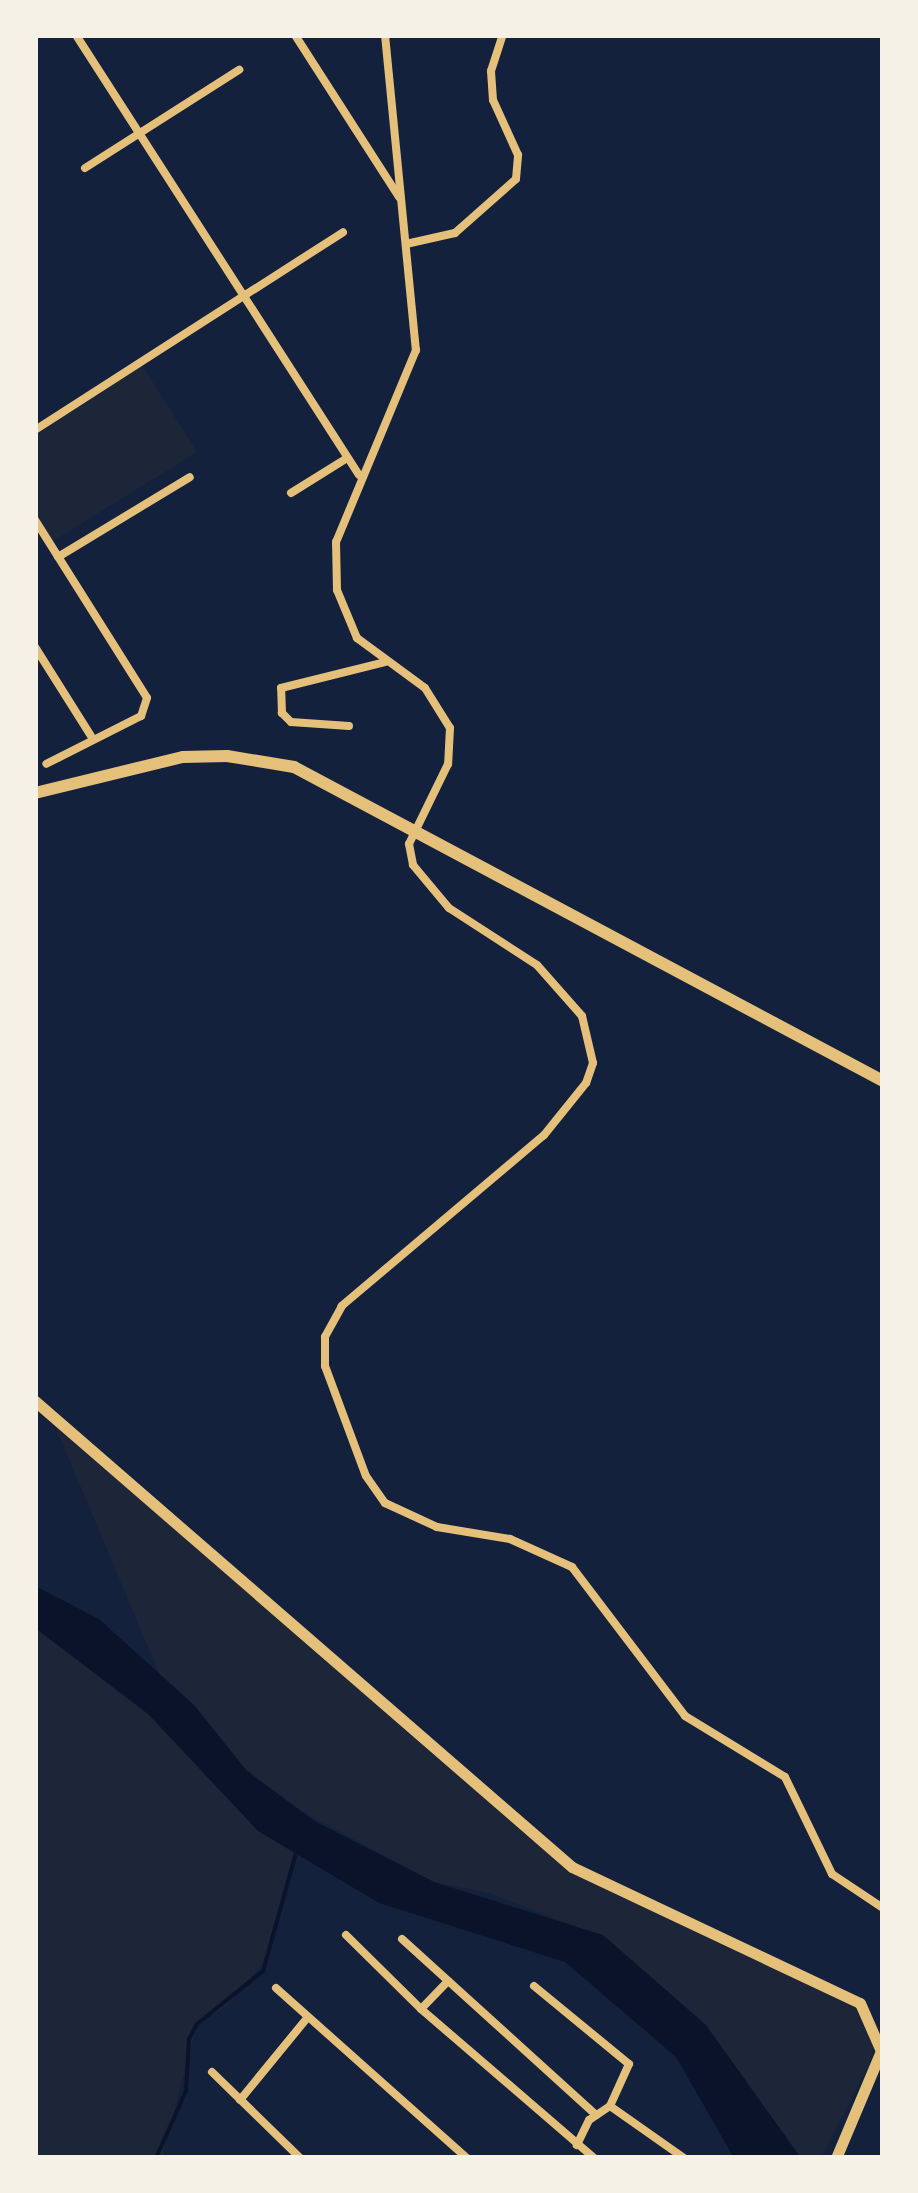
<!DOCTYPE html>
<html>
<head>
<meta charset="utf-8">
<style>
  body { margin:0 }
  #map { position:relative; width:918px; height:2193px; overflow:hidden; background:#14213d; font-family:"Golos Text",sans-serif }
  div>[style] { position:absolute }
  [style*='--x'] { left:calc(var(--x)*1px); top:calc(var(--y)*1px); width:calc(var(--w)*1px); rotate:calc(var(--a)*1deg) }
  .green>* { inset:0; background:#1d2539 }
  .water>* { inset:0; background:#0b132b }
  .stream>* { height:4px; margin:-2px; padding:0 2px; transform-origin:2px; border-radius:2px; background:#0b132b }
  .minor>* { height:8px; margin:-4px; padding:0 4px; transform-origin:4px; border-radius:4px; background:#e5c07b }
  .secondary>* { height:11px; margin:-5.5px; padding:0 5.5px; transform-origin:5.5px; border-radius:5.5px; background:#e5c07b }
  .trunk>* { height:12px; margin:-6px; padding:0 6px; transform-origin:6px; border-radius:6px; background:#e5c07b }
  span { translate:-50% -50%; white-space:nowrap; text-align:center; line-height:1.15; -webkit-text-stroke:8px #f6f1e7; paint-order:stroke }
  .frame { position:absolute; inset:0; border:38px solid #f6f1e7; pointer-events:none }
</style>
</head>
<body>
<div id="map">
  <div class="green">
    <i style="clip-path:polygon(140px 362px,197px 452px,50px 543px,35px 520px,35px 430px)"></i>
    <i style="clip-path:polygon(56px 1428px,572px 1867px,847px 1991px,877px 2031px,871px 2060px,821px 2158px,784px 2158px,587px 1931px,490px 1893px,434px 1882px,292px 1806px,198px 1731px,302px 1836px,267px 1958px,228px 2005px,197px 2024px,162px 2158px,35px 2158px,35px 1617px,180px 1723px)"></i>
  </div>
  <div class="water">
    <i style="clip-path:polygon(35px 1586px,99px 1619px,194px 1705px,247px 1771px,316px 1822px,434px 1882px,603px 1935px,706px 2025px,801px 2158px,734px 2158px,676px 2057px,565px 1962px,379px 1903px,258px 1831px,148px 1714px,35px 1628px)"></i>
  </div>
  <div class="stream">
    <i style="--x:156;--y:2158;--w:73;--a:-65.9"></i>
    <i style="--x:186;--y:2091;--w:52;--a:-86.7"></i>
    <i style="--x:189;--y:2039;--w:17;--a:-62"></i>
    <i style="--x:197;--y:2024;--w:85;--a:-38.8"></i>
    <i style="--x:263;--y:1971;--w:127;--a:-74.4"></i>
  </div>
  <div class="minor">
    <i style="--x:76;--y:35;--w:523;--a:57.25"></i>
    <i style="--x:295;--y:35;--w:193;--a:57.3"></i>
    <i style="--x:385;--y:35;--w:317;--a:84.4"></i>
    <i style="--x:416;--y:350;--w:208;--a:112.6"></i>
    <i style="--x:336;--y:542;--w:48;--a:88.8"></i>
    <i style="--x:337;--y:590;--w:52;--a:67.4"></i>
    <i style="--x:357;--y:638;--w:84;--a:36.3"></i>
    <i style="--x:425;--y:688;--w:47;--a:58"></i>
    <i style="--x:450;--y:728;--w:36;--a:93"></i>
    <i style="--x:448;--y:764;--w:89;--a:116"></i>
    <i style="--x:409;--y:844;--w:21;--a:79"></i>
    <i style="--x:413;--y:865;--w:56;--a:50.1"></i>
    <i style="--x:449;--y:908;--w:105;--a:32.9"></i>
    <i style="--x:537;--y:965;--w:68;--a:48.6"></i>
    <i style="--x:582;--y:1016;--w:48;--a:76.8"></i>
    <i style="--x:593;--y:1063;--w:21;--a:109"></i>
    <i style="--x:586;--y:1083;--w:67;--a:128.9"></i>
    <i style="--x:544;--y:1135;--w:265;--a:139.8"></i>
    <i style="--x:342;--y:1306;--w:35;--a:119"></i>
    <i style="--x:325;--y:1337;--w:29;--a:90"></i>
    <i style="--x:325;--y:1366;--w:117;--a:69.6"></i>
    <i style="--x:366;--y:1476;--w:33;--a:55"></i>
    <i style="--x:385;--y:1503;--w:57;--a:24.8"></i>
    <i style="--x:437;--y:1527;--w:74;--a:9.3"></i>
    <i style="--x:510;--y:1539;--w:68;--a:24.3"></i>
    <i style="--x:572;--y:1567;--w:187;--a:52.8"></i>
    <i style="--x:685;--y:1716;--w:117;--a:31.4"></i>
    <i style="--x:785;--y:1777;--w:108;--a:64.1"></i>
    <i style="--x:832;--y:1874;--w:61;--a:33.7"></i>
    <i style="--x:85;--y:168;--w:183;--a:-32.5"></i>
    <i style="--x:406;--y:244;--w:50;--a:-12.7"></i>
    <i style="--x:455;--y:233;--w:81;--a:-41.5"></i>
    <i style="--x:516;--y:179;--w:24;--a:-85"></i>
    <i style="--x:518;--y:155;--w:60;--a:-114.4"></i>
    <i style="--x:493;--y:100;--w:29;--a:-94"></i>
    <i style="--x:491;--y:71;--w:38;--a:-72"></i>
    <i style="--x:35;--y:430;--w:366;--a:-32.7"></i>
    <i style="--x:291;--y:493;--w:66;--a:-32"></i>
    <i style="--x:35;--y:520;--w:210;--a:57.8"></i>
    <i style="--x:147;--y:698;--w:19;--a:108"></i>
    <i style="--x:141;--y:716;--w:106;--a:153.2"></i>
    <i style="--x:58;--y:557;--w:154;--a:-31.2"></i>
    <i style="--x:35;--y:647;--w:105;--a:57.8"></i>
    <i style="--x:349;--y:726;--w:58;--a:-176.1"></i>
    <i style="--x:291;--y:722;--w:13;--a:-135"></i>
    <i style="--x:282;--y:713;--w:25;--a:-92"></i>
    <i style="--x:281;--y:688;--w:107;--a:-14"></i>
    <i style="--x:346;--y:1935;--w:105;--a:44.6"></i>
    <i style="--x:421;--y:2009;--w:228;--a:40.7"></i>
    <i style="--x:402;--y:1939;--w:262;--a:42.2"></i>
    <i style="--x:534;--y:1986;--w:123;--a:39.4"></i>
    <i style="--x:629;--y:2064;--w:46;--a:114.3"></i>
    <i style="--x:610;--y:2106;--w:25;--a:146"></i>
    <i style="--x:589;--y:2120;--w:28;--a:116"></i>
    <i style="--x:276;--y:1988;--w:256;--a:41.7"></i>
    <i style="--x:421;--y:2009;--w:39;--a:-46"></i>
    <i style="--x:212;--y:2072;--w:123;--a:44.3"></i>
    <i style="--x:240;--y:2100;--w:107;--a:-50.7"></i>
    <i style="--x:610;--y:2106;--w:90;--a:35.1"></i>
  </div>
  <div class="secondary">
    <i style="--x:35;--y:1401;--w:711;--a:40.95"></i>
    <i style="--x:572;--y:1867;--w:318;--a:25.3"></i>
    <i style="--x:860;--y:2003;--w:52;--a:66.4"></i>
    <i style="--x:881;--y:2051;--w:116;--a:112.8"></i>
  </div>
  <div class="trunk">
    <i style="--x:35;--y:793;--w:152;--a:-13.7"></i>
    <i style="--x:183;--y:757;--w:44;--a:-1.3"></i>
    <i style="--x:227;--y:756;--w:68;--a:9.3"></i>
    <i style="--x:294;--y:767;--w:667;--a:28.06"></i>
  </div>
  <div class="frame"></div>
</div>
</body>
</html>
